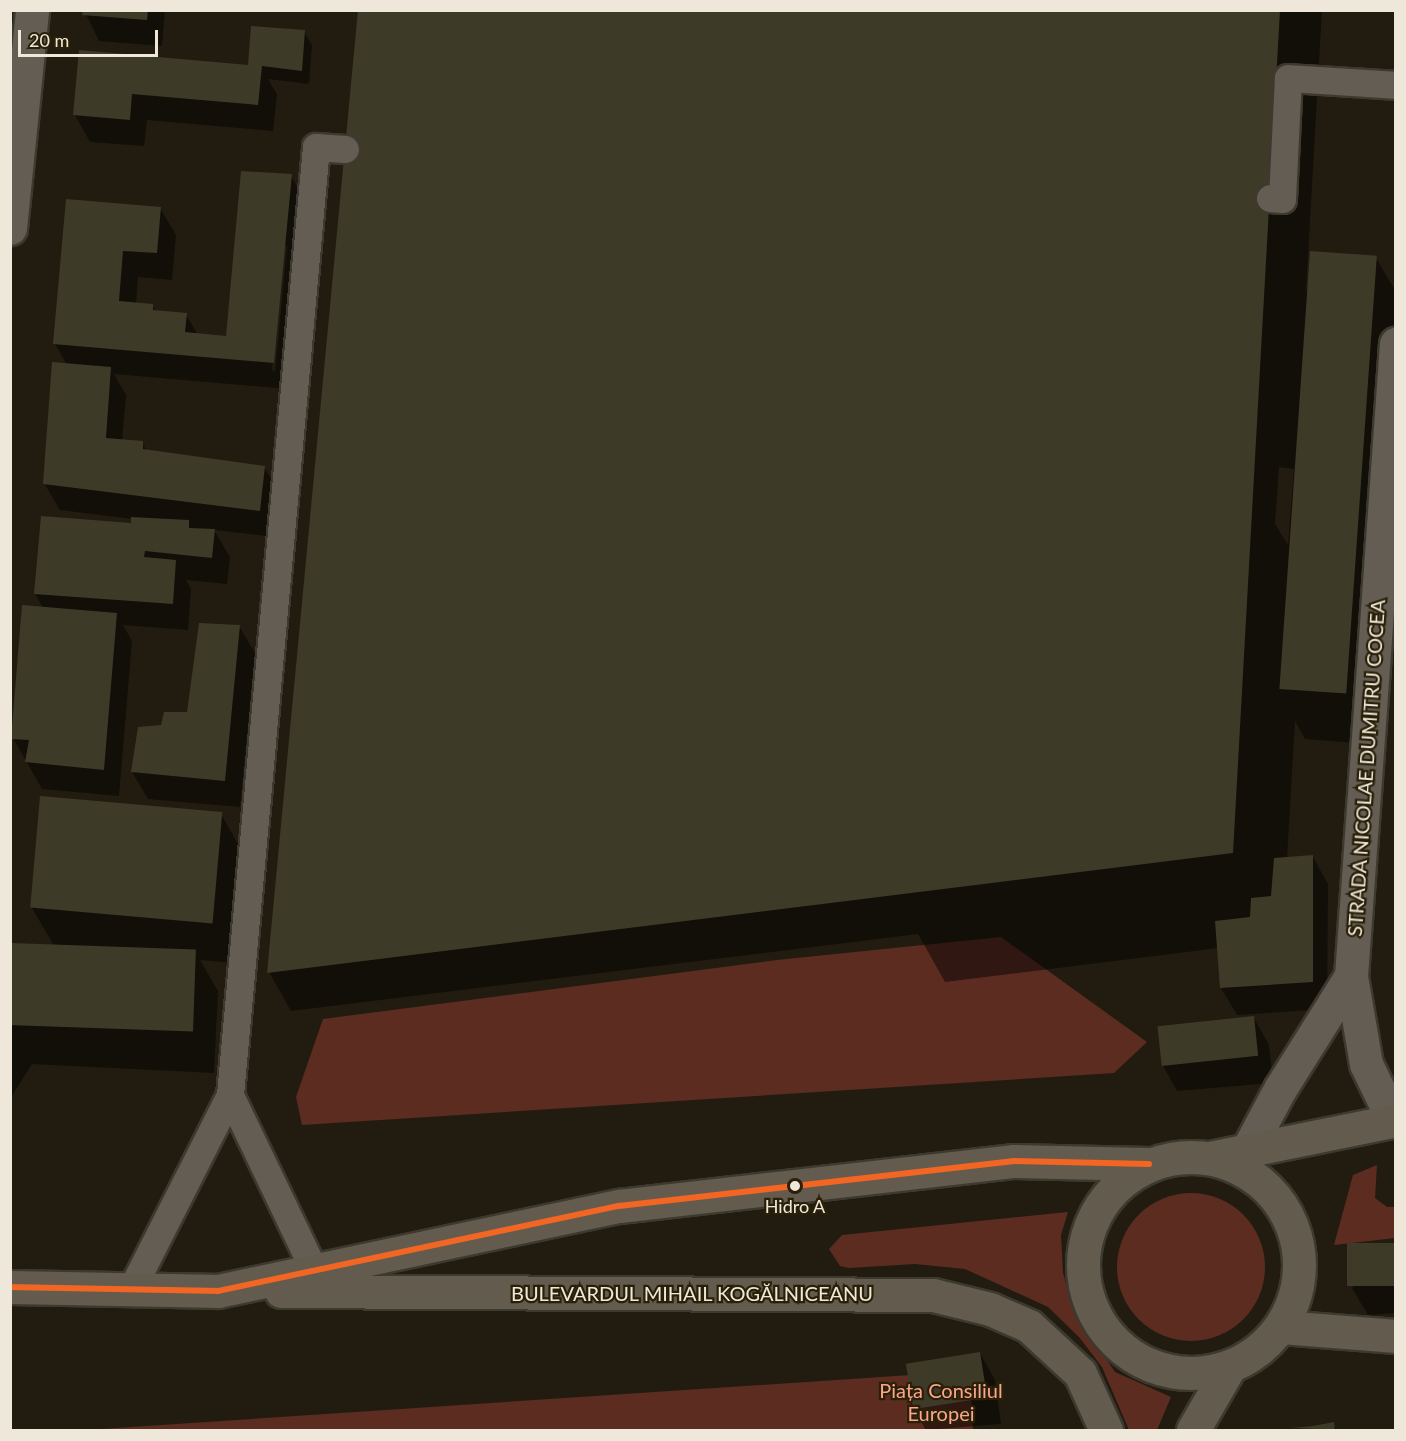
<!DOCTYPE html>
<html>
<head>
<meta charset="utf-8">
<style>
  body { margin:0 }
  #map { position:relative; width:1406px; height:1441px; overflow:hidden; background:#221c10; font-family:Lato,sans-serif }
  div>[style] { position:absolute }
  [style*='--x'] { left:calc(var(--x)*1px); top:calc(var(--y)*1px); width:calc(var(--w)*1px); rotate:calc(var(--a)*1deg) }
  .green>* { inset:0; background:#5c2c20 }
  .round { border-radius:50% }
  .shadow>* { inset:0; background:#0007 }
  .building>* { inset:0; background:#3e3a28; transform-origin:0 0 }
  .roads { filter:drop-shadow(2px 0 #3d392f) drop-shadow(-2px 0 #3d392f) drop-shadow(0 2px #3d392f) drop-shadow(0 -2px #3d392f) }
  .lane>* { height:27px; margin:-13.5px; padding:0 13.5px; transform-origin:13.5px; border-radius:13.5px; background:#635d54 }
  .street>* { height:33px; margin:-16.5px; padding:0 16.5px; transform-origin:16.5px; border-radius:16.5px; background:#635d54 }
  .primary>* { height:33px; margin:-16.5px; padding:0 16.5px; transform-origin:16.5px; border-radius:16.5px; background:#635b4e }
  .primary>.ring { margin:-16.5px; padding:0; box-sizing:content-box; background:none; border:33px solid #635b4e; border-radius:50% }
  .bus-1>* { height:6px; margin:-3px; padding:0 3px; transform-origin:3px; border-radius:3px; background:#f26522 }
  .dots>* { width:16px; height:16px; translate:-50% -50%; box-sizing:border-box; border:3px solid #2a2008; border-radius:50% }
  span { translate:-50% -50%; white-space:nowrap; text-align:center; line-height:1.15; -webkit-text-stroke:4.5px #2a2008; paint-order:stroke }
  .bus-label { font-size:18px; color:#efe8da }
  .street-label { font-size:20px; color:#efe8da }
  .park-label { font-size:20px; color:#fba58e }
  .frame { position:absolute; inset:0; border:12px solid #efe8da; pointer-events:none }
  .scale { position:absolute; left:18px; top:30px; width:140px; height:27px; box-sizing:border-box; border:3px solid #efe8da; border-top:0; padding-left:8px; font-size:18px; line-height:21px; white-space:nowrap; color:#efe8da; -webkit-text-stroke:4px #2a2008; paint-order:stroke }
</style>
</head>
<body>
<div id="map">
  <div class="green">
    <i style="clip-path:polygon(1001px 937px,1147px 1042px,1114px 1073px,302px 1125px,296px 1097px,323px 1019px,777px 960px)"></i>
    <i style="clip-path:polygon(1377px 1165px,1375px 1198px,1387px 1207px,1395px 1207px,1395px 1238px,1334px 1245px,1353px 1175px)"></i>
    <i class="round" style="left:1117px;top:1193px;width:148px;height:148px"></i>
    <i style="clip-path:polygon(1068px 1212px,1061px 1235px,1063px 1273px,1075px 1313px,1115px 1372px,1171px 1397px,1157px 1430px,1129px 1430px,1102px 1367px,1079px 1337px,1048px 1307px,965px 1269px,915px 1264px,849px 1268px,840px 1266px,829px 1249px,842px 1235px)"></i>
    <i style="clip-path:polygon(970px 1371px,973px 1430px,86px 1430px)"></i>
  </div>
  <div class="shadow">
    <i style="clip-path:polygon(84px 10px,165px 10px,162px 46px,99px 41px)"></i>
    <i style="clip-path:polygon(evenodd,359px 10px,1322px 10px,1306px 291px,1376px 258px,1396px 292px,1396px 417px,1369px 744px,1305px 739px,1295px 721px,1287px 859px,1313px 857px,1328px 884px,1327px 1009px,1237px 1015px,1221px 988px,1219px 948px,945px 982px,918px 934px,291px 1011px,269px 972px,359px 10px,1279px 467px,1294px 469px,1288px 545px,1275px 524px,1279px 467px)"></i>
    <i style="clip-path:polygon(304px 32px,312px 45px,309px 84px,268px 79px,277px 94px,273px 131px,147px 120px,144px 146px,90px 142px,75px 115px,80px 52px,249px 66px)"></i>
    <i style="clip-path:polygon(evenodd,291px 176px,299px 189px,294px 236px,302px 250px,289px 389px,114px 374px,126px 395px,122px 441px,142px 443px,147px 451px,264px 467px,280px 494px,275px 537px,214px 530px,230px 557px,227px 584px,186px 580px,191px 589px,188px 630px,123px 625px,132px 641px,119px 796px,42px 789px,13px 738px,43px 608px,35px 594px,132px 525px,133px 519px,60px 510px,44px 483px,67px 365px,55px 344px,67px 200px,160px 208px,176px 235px,172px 280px,138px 277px,136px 304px,152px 305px,156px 312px,186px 315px,198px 335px,228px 338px,291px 176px,284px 246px,287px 246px,275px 371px,272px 370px,284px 246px)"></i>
    <i style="clip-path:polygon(239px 626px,255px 653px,240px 807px,148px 799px,132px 772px,139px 728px,162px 727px,188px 714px)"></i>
    <i style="clip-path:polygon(221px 814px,243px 853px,234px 963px,200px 960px,218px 991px,214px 1073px,32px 1064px,10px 1099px,12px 944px,54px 946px,32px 908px)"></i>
    <i style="clip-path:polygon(1254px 1018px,1269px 1045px,1273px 1083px,1177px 1091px,1162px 1064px)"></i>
    <i style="clip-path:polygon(1396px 1245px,1396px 1313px,1368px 1315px,1352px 1288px)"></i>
    <i style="clip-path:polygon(980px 1353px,995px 1380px,1001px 1424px,926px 1430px,910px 1404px)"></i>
    <i style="clip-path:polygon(1333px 1424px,1337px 1430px,1293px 1429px)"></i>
  </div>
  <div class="building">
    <i style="clip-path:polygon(83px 10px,148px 10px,147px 20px,82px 15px)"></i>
    <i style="clip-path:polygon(358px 10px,1280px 10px,1233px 853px,267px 973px)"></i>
    <i style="clip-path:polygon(251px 26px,305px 30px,302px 71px,262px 66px,258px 105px,132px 94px,130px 120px,73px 115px,79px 50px,248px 65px)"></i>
    <i style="clip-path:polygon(241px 171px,292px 174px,274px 363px,53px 344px,66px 199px,161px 207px,157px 253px,123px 251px,119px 301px,153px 304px,153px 310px,187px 313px,185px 332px,226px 336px)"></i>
    <i style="left:1310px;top:251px;width:67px;height:439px;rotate:4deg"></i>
    <i style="clip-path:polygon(52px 362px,111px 367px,106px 438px,143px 441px,143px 449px,265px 466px,260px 511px,43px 484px)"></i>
    <i style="clip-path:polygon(41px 516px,131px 523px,131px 517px,189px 520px,189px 528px,215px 529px,212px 558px,145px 551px,144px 557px,176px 560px,173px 604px,34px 594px)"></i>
    <i style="clip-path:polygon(22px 605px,117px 613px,104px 770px,25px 762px,29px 740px,11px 739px)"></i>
    <i style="clip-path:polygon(199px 623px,240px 625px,225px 781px,131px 772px,138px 727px,161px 725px,164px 712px,187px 712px)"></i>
    <i style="left:40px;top:796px;width:183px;height:112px;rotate:5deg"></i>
    <i style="clip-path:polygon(1313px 855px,1313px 982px,1220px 988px,1215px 921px,1250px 917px,1251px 898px,1271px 896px,1274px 858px)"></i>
    <i style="left:11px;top:943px;width:185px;height:82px;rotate:2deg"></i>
    <i style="left:1254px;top:1016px;width:40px;height:97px;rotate:84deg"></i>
    <i style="left:1396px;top:1243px;width:43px;height:49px;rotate:90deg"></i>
    <i style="left:980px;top:1352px;width:46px;height:75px;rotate:81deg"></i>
    <i style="clip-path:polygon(1334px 1422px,1335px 1430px,1291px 1428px,1313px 1426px)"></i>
  </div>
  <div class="roads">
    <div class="lane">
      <i style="--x:1270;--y:198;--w:12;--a:5"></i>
      <i style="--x:1282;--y:199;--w:121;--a:-87.2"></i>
      <i style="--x:1288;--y:78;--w:108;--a:3.7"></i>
      <i style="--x:230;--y:1095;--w:194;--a:64.4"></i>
      <i style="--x:131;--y:1290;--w:219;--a:-63.1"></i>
      <i style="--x:230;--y:1095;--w:952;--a:-84.82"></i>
      <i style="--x:316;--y:147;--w:29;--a:4"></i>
    </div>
    <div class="street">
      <i style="--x:10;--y:228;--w:219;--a:-84.2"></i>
      <i style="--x:1393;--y:1120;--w:62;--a:-115.7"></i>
      <i style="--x:1366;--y:1064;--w:89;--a:-99.7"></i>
      <i style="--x:1351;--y:976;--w:634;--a:-85.93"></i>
      <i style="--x:1249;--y:1147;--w:66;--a:-61.9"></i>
      <i style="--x:1280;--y:1089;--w:133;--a:-57.9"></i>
    </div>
    <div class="primary">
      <i class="ring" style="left:1083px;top:1157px;width:183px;height:183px"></i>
      <i style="--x:1210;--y:1158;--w:190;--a:-11.5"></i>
      <i style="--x:10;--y:1287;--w:208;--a:1.1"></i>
      <i style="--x:218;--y:1291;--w:410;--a:-12"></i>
      <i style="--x:619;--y:1206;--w:398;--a:-6.5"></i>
      <i style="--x:1014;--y:1161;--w:135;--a:1.3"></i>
      <i style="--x:281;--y:1291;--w:652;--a:0.35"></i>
      <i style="--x:933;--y:1295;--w:59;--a:13.8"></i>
      <i style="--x:990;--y:1309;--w:43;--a:23.6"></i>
      <i style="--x:1029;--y:1326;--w:69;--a:42.7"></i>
      <i style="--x:1080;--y:1373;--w:63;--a:65.5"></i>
      <i style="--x:1282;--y:1327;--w:114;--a:4.5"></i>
      <i style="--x:1193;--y:1430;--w:72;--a:-59.9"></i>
    </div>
  </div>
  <div class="bus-1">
    <i style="--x:10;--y:1287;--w:208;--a:1.1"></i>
    <i style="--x:218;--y:1291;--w:410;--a:-12"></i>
    <i style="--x:619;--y:1206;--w:398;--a:-6.5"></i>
    <i style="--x:1014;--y:1161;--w:135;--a:1.3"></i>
  </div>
  <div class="dots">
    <i style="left:795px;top:1186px;background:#efe8da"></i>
  </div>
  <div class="bus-label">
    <span style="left:795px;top:1206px">Hidro A</span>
  </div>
  <div class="street-label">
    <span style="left:1366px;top:768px;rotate:-86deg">STRADA NICOLAE DUMITRU COCEA</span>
    <span style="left:692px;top:1293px">BULEVARDUL MIHAIL KOGĂLNICEANU</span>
  </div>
  <div class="park-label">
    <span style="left:941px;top:1402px">Piața Consiliul<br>Europei</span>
  </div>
  <div class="frame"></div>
  <div class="scale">20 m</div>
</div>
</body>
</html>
